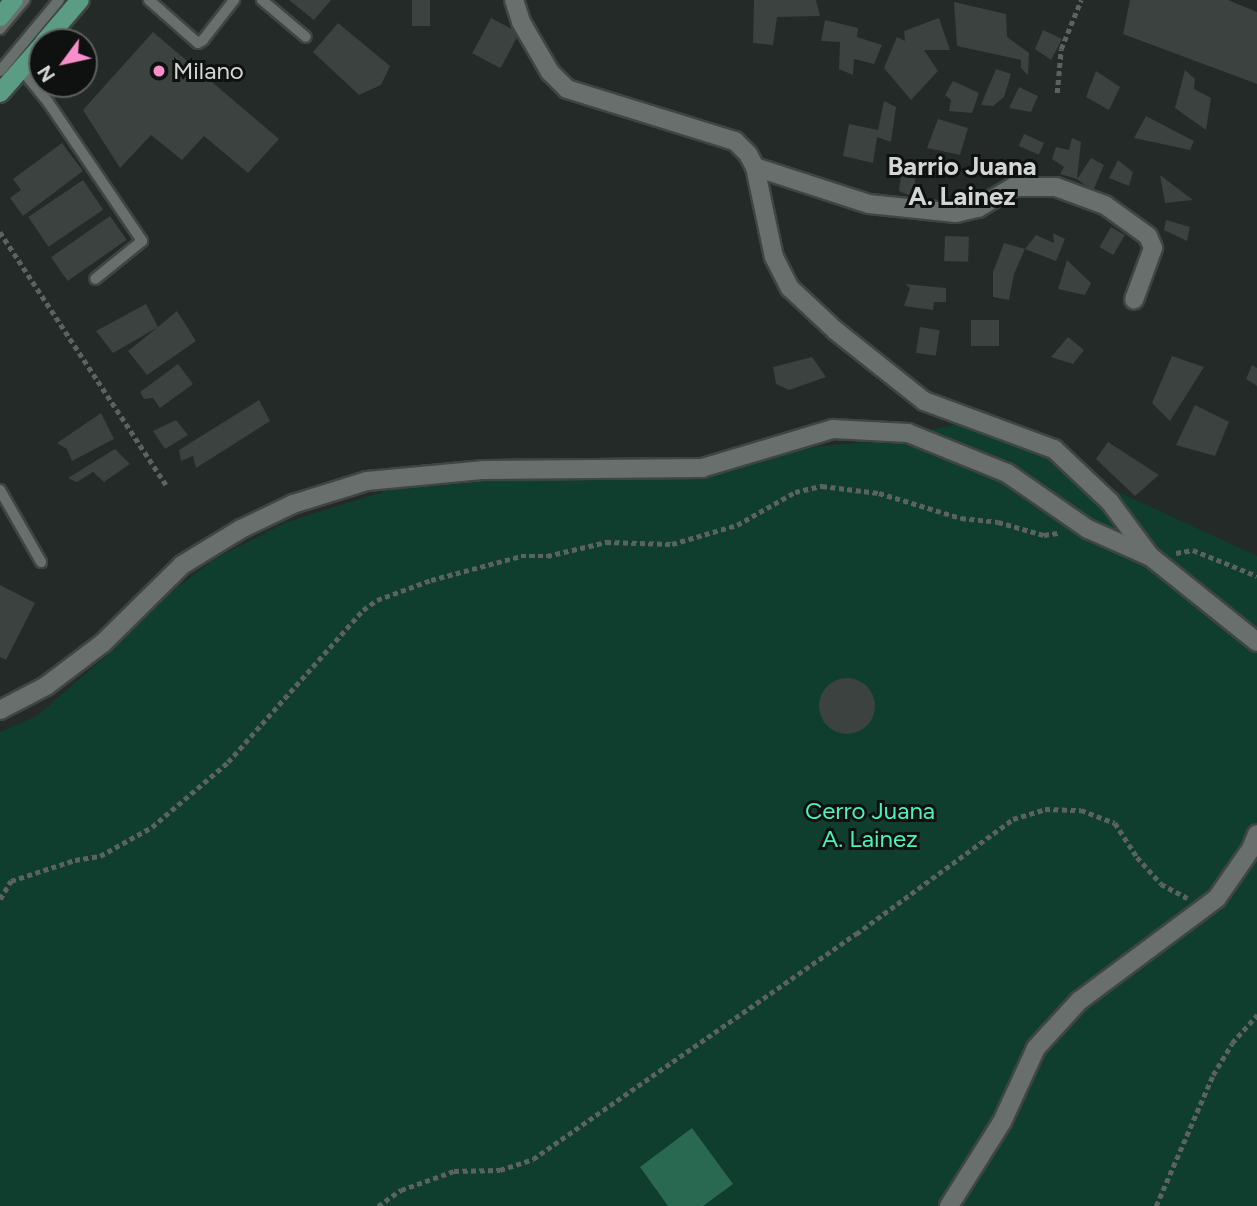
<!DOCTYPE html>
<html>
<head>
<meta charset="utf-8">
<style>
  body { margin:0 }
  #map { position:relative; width:1257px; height:1206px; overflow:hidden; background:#232a27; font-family:Figtree,sans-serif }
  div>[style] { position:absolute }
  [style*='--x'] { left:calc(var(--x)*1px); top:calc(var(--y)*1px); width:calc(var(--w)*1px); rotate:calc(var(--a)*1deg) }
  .green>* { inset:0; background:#0f3e2e }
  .water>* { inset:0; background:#296952 }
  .building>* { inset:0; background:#3b423f; transform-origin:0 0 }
  .round { border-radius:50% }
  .path>* { height:4.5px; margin-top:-2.25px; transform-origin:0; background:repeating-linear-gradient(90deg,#5c625f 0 5px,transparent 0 8.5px) }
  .roads { filter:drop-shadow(2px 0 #3f4543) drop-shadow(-2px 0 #3f4543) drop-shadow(0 2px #3f4543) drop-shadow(0 -2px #3f4543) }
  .lane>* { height:10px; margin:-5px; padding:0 5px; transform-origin:5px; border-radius:5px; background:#686f6c }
  .street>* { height:18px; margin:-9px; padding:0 9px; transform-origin:9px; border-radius:9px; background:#686f6c }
  .primary>* { height:18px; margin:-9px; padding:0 9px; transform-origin:9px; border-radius:9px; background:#5a9d84 }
  .dots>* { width:19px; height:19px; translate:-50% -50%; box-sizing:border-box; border:4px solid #0f1110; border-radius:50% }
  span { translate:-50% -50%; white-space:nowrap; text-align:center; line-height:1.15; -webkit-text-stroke:6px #0f1110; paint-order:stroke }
  .poi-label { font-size:24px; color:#d2d6d4 }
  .left { translate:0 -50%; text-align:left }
  .park-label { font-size:24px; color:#4cf2bb }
  .neighbourhood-label { font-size:26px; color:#d2d6d4; font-weight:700 }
  .north { position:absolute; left:28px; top:28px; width:70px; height:70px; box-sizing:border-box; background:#0f1110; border:2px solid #5d605e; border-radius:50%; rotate:237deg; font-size:19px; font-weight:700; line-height:28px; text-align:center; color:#d2d6d4 }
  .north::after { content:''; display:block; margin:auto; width:24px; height:32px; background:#f98fca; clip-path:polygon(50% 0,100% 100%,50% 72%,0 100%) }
</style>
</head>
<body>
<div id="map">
  <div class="green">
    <i style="clip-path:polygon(967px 422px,1257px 556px,1257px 1206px,0 1206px,0 732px,37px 716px,107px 655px,168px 594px,216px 558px,287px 522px,405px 485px,878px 441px)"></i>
  </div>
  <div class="water">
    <i style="clip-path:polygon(692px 1128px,733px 1184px,703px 1206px,668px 1206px,640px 1167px)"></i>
  </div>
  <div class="building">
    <i style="clip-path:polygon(289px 0,331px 0,314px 20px)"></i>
    <i style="left:412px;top:0;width:18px;height:26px"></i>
    <i style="clip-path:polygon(754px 0,816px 0,820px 16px,777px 17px,773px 45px,753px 43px)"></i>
    <i style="clip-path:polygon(1130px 0,1228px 0,1257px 12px,1257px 84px,1123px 34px)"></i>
    <i style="clip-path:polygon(954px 2px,1006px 14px,1007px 37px,1029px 53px,1028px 75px,1021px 68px,1021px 60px,957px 46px)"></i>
    <i style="left:491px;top:18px;width:32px;height:40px;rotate:28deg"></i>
    <i style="clip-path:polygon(939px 18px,950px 50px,924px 50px,938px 71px,911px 100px,884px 68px,897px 37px,905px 41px,904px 31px)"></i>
    <i style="clip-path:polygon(825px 20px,858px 28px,857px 37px,882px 45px,874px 64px,854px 59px,853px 75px,839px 69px,840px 42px,821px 41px)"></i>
    <i style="clip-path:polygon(338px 23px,390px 66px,381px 85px,359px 95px,313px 52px)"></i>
    <i style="clip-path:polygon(1043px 30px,1062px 39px,1051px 60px,1035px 49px)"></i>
    <i style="clip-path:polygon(153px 32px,279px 139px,248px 173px,204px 136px,182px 160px,151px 135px,120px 168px,83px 110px)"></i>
    <i style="clip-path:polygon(996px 69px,1011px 74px,1004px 97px,993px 106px,981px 105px)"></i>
    <i style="clip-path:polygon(1185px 70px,1195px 79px,1194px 89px,1211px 98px,1206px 130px,1175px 108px)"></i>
    <i style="clip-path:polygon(1096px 71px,1120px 87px,1109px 110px,1086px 97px)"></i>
    <i style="clip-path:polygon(953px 81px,979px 93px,972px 113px,949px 111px,951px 100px,945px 95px)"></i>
    <i style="clip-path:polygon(1019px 87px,1038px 96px,1031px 112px,1009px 108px)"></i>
    <i style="clip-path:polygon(884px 101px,896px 107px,891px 142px,877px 137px,873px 163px,843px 156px,849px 124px,878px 130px)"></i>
    <i style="clip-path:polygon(1146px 116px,1194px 141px,1190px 150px,1134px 138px)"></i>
    <i style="clip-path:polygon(938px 119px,968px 128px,960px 155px,927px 148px)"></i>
    <i style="left:1024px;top:134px;width:22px;height:13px;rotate:24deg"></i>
    <i style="clip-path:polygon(1072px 138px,1081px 142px,1077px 179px,1091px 158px,1104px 165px,1093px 191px,1077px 179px,1060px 174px,1064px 167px,1052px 159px,1056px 147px,1069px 150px)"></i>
    <i style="clip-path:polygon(62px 143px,83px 171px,23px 216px,10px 198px,21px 190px,13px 179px)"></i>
    <i style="clip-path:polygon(1118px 160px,1133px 172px,1129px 186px,1109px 178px)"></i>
    <i style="clip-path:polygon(902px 165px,916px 167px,914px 197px,899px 191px)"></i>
    <i style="clip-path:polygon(1160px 175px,1193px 200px,1165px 203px)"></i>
    <i style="left:83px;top:180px;width:36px;height:66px;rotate:56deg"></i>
    <i style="left:110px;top:216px;width:29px;height:72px;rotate:55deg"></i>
    <i style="clip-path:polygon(1166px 220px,1190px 227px,1187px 241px,1164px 230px)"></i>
    <i style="left:1111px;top:227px;width:16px;height:23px;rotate:30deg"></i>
    <i style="clip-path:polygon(1053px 233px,1065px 239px,1056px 261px,1025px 249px,1014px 274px,1009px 300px,993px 297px,993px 272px,1004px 243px,1025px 249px,1036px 235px,1054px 243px)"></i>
    <i style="left:945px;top:236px;width:24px;height:25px;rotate:2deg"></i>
    <i style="clip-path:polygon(1067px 260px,1091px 283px,1085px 295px,1058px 289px)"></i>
    <i style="clip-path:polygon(905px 284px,946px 288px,946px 302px,934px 302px,933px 310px,904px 306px,910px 288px)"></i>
    <i style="clip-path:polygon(146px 304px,158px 327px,177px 311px,196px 341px,147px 375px,128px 351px,158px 327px,113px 353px,96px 331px)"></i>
    <i style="left:971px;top:320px;width:28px;height:26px"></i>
    <i style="left:920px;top:327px;width:20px;height:26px;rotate:9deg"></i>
    <i style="clip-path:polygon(1068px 337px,1084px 350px,1073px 364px,1051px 357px)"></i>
    <i style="clip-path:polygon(1172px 356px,1204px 367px,1170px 421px,1152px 403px)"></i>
    <i style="clip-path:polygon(812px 357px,826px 377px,789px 390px,776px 384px,773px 367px)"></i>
    <i style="clip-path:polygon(178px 364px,193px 384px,160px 408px,153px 398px,144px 399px,140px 392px)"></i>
    <i style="clip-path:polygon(1252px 365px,1257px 368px,1257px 386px,1246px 379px)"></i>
    <i style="clip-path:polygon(259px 400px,270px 421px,196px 468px,193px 456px,181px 461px,179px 450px)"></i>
    <i style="clip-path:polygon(1195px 405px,1229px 422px,1215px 456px,1176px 445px)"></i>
    <i style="clip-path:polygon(101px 413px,114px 439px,72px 461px,67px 449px,57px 443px)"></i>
    <i style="clip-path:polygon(176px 420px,188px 435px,165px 449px,153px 431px)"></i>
    <i style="clip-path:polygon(1108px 442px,1159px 475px,1135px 496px,1096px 459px)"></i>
    <i style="clip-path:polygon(115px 449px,130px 464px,104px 482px,93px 472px,77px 482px,68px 478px)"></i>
    <i style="clip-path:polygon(0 585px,35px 603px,6px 660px,0 657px)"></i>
    <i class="round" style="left:819px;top:678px;width:56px;height:56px"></i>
  </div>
  <div class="path">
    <i style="--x:1057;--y:93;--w:44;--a:-84.8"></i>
    <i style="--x:1061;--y:49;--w:53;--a:-67.8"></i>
    <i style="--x:0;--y:232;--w:304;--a:56.7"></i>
    <i style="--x:1176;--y:553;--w:17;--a:-10"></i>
    <i style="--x:1193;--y:550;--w:69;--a:22.1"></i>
    <i style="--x:0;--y:899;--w:21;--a:-59"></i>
    <i style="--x:11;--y:881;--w:67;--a:-18.2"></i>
    <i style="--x:75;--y:860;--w:25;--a:-9"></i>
    <i style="--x:100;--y:856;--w:60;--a:-29.1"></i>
    <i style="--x:152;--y:827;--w:100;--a:-40.5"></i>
    <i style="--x:228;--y:762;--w:203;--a:-48.4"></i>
    <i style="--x:363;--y:610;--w:17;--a:-36"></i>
    <i style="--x:377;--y:600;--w:58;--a:-20.3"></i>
    <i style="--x:431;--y:580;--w:93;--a:-14.9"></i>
    <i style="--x:521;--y:556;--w:26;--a:0"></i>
    <i style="--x:547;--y:556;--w:61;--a:-13.3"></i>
    <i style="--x:606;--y:542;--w:66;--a:1.7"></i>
    <i style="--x:672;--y:544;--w:68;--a:-16.3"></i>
    <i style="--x:737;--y:525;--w:67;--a:-29.6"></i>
    <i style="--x:795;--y:492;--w:28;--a:-13"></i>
    <i style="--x:822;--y:486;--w:57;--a:7"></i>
    <i style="--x:879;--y:493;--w:86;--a:17"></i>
    <i style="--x:961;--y:518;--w:37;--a:6"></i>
    <i style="--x:998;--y:522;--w:48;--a:15.8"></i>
    <i style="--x:1044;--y:535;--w:14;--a:-8"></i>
    <i style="--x:378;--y:1206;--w:28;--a:-35"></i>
    <i style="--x:401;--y:1190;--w:56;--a:-19.7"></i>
    <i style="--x:454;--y:1171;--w:46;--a:-1.2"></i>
    <i style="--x:500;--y:1170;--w:35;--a:-18"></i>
    <i style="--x:533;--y:1159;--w:394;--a:-34.9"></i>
    <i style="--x:856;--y:934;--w:195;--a:-36.2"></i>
    <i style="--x:1013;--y:819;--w:34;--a:-17"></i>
    <i style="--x:1045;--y:809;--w:36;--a:2"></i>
    <i style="--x:1081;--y:810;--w:36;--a:21"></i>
    <i style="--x:1115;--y:823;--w:40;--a:57.1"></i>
    <i style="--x:1137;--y:857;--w:36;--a:48"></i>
    <i style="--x:1161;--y:884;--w:30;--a:28"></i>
    <i style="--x:1156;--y:1206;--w:143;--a:-66.5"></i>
    <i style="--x:1213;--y:1075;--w:37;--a:-59"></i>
    <i style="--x:1232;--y:1043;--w:38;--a:-48"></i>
  </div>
  <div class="roads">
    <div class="lane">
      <i style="--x:149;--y:0;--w:65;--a:41.3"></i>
      <i style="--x:198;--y:43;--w:6;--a:-31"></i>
      <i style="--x:203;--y:40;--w:51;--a:-52.2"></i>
      <i style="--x:262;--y:0;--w:57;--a:40.1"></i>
      <i style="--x:0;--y:29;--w:38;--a:-50"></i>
      <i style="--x:21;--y:69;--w:43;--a:50.7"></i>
      <i style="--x:48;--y:102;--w:168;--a:55.9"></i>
      <i style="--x:142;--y:241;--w:60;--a:141"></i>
      <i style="--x:0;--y:71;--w:92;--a:-50.3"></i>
      <i style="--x:0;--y:490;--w:83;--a:60.3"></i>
    </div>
    <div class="street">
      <i style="--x:514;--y:0;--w:23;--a:72"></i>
      <i style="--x:521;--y:22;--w:58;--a:59.9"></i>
      <i style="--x:550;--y:72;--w:24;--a:45"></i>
      <i style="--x:567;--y:89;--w:176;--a:17.2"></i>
      <i style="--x:735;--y:141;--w:18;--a:45"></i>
      <i style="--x:748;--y:154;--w:15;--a:62"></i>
      <i style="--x:755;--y:167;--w:92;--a:78.1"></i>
      <i style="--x:774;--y:257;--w:35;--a:63"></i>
      <i style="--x:790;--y:288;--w:63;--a:43.1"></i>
      <i style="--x:836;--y:331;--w:112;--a:38.5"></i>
      <i style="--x:924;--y:401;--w:139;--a:20.3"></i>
      <i style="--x:1054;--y:449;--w:77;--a:43.4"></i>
      <i style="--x:1110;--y:502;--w:67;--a:53.5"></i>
      <i style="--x:755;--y:167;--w:120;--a:18"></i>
      <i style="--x:869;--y:204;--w:87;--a:5.9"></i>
      <i style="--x:956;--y:213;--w:23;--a:-13"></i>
      <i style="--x:978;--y:208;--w:41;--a:-31"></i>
      <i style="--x:1013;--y:187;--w:43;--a:0"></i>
      <i style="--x:1056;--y:187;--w:52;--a:20.2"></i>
      <i style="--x:1105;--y:205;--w:53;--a:35.8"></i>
      <i style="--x:1148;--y:236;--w:13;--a:67"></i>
      <i style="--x:1153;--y:248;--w:55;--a:110.1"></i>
      <i style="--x:0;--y:710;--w:52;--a:-27.6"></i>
      <i style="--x:46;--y:686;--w:71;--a:-37"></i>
      <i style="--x:103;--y:643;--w:111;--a:-44.6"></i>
      <i style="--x:182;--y:565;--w:69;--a:-31.4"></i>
      <i style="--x:241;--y:529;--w:58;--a:-25.7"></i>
      <i style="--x:293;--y:504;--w:77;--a:-17.3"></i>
      <i style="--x:367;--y:481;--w:118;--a:-5.4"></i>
      <i style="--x:484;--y:470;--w:218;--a:-0.5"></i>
      <i style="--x:702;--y:468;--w:137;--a:-16.6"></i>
      <i style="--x:833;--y:429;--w:75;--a:3.1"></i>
      <i style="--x:908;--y:433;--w:107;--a:22"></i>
      <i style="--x:1007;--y:473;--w:98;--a:34.7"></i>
      <i style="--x:1088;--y:529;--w:69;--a:24"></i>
      <i style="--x:1151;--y:557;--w:136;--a:38.7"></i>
      <i style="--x:949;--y:1206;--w:99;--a:-57.8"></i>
      <i style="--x:1002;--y:1122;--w:81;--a:-65.3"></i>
      <i style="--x:1036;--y:1048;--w:64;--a:-47.5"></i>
      <i style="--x:1079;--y:1001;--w:172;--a:-36.7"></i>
      <i style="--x:1217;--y:898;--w:60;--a:-55.2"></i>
      <i style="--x:1251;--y:849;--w:16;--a:-68"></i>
    </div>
    <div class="primary">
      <i style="--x:0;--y:17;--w:22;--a:-51"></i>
      <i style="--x:44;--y:42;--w:55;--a:-49.4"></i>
      <i style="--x:0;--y:93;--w:64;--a:-48.8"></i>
    </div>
  </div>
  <div class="dots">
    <i style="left:159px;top:71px;background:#f98fca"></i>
  </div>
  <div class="poi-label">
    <span class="left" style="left:173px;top:71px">Milano</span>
  </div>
  <div class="park-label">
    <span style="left:870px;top:825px">Cerro Juana<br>A. Lainez</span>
  </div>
  <div class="neighbourhood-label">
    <span style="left:962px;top:182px">Barrio Juana<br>A. Lainez</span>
  </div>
  <div class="north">N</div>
</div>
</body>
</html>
